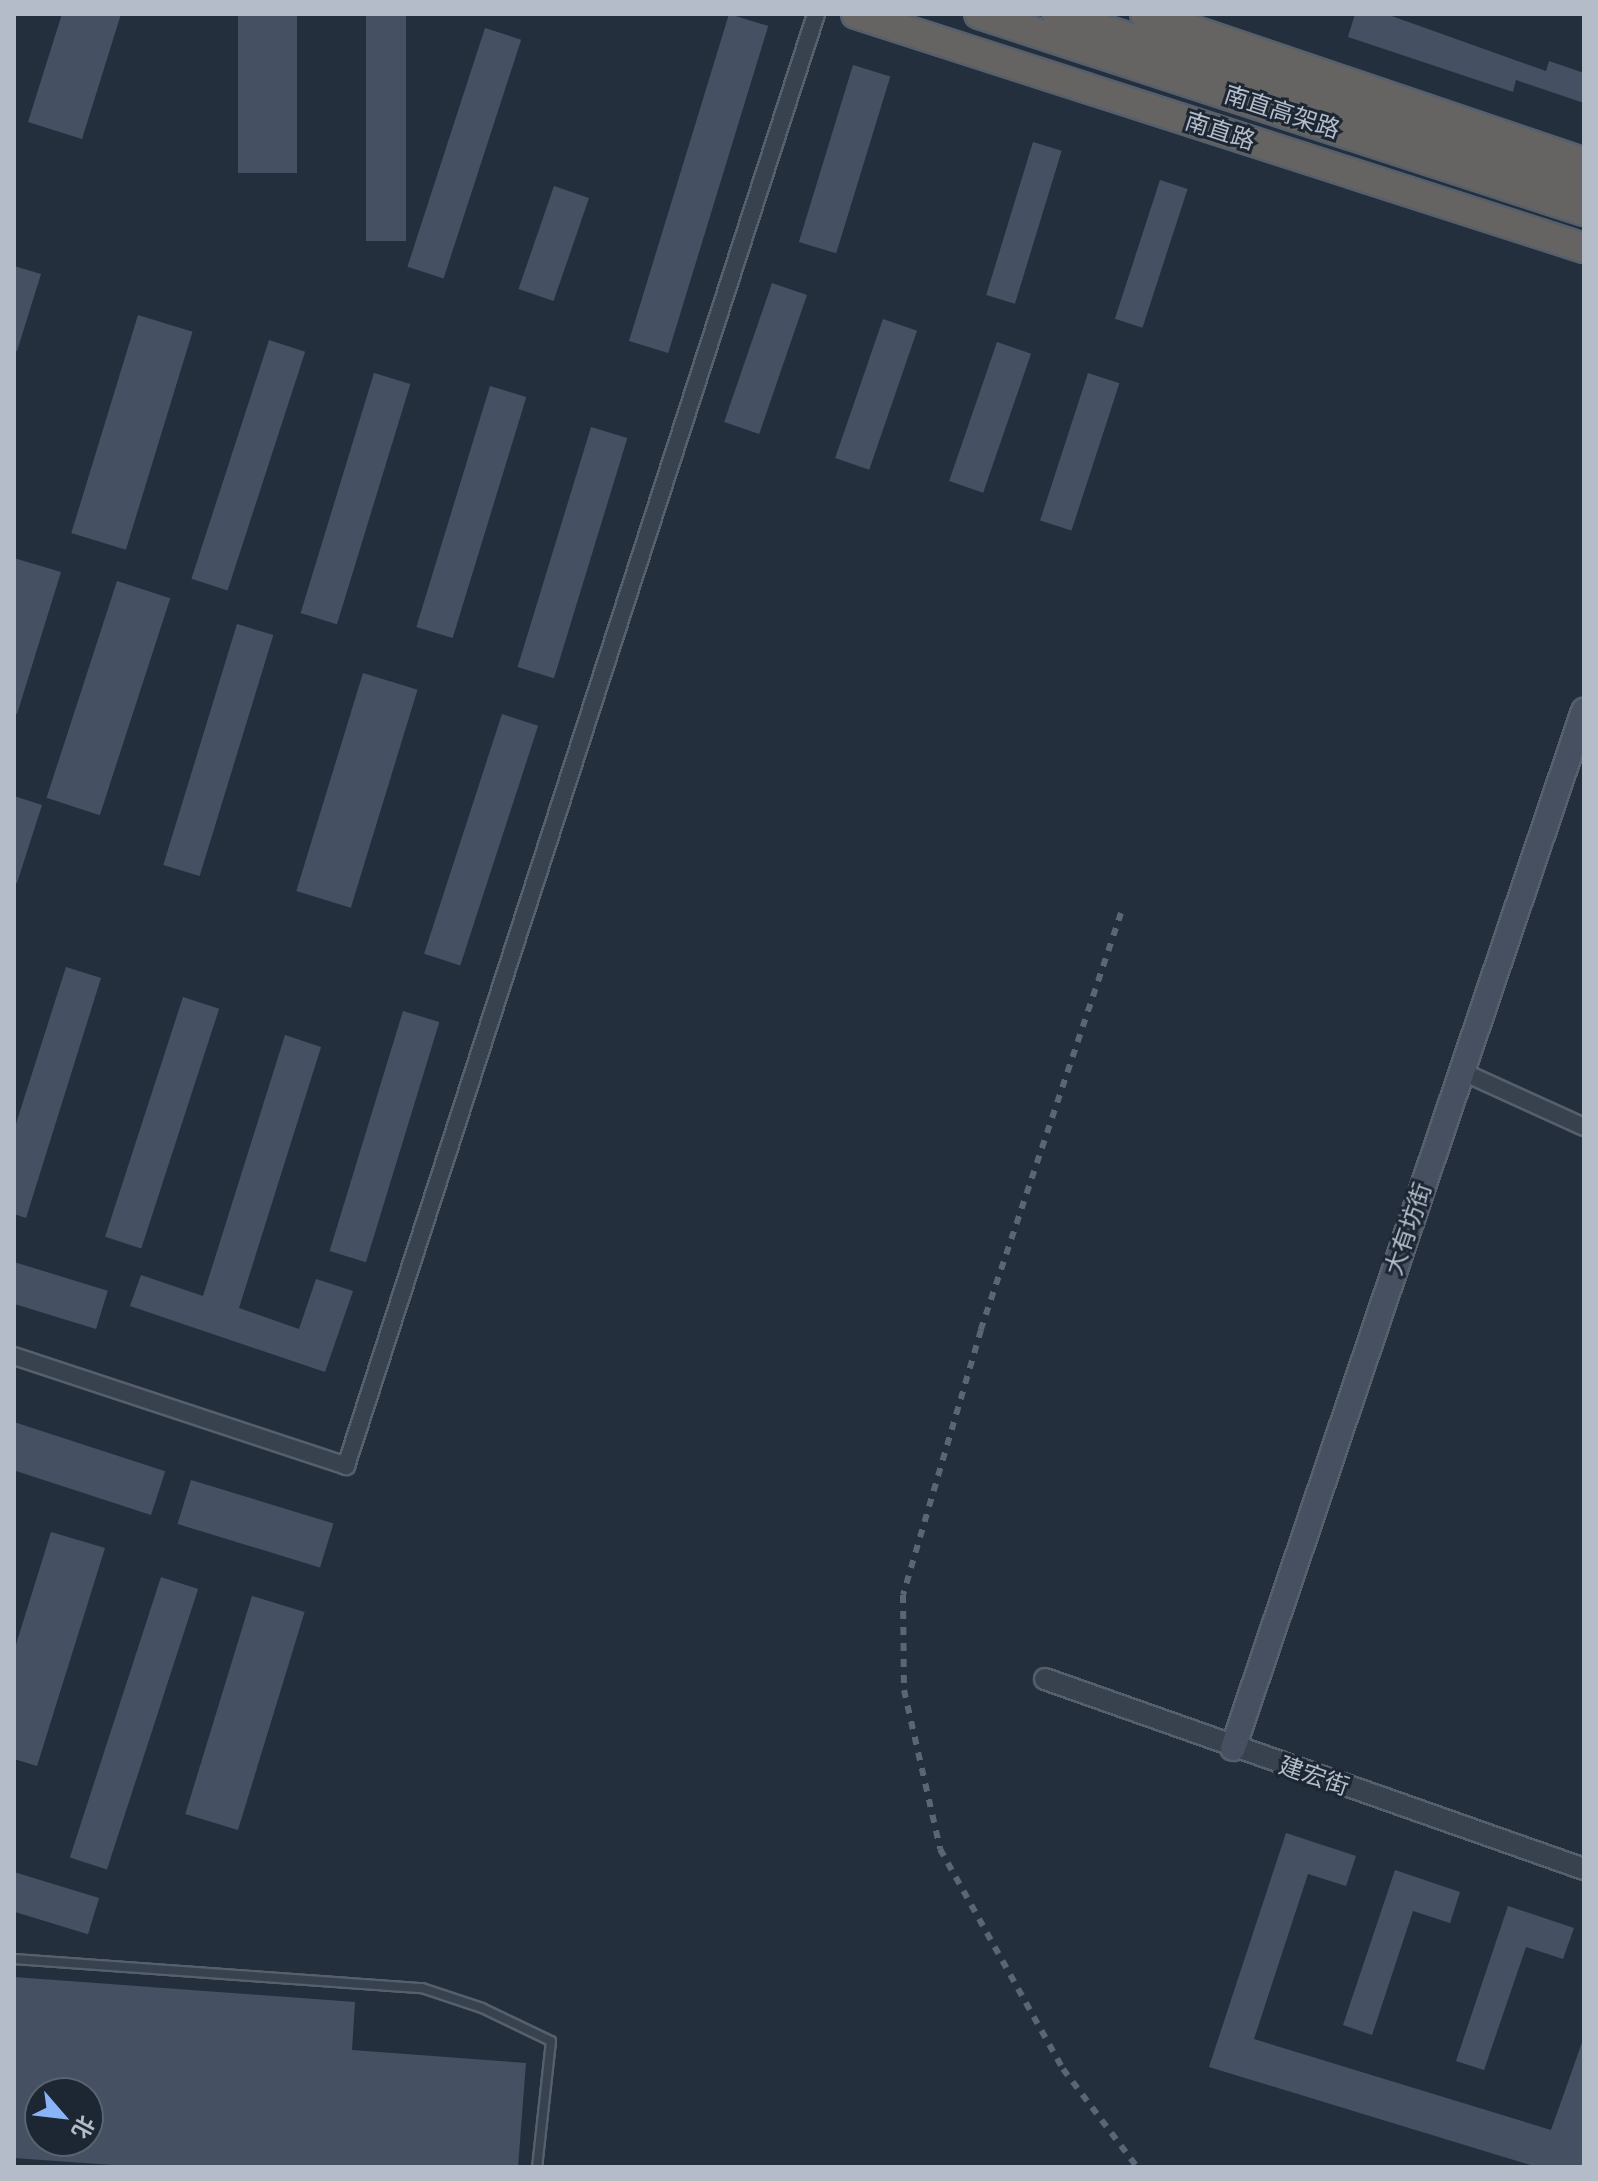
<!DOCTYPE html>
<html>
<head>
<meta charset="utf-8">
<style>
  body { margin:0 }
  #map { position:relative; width:1598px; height:2181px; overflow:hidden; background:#242f3e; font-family:Raleway,"Noto Sans SC",sans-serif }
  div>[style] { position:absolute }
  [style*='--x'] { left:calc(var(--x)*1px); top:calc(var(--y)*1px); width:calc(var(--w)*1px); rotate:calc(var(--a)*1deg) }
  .building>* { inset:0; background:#455162; transform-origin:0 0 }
  .roads { filter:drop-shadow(2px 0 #565f6c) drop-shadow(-2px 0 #565f6c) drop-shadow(0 2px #565f6c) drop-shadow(0 -2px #565f6c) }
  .service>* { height:8px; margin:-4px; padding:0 4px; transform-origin:4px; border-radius:4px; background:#38414e }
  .minor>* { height:16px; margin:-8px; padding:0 8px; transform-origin:8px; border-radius:8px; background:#38414e }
  .tertiary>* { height:20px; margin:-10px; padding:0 10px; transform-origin:10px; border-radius:10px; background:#38414e }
  .secondary>* { height:24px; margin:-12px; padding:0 12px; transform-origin:12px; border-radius:12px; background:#465061 }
  .trunk>* { height:28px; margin:-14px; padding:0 14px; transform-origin:14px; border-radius:14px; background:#656462 }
  .rail>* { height:6px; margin-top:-3px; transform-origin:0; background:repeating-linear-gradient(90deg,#5a6575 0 8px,transparent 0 16px) }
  span { translate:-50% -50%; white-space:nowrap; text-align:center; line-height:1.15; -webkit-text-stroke:6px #1d2633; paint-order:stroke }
  .street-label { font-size:24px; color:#b4bcc9 }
  .frame { position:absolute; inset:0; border:16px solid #b4bcc9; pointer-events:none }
  .north { position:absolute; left:24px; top:2077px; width:80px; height:80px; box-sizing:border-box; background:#1d2633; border:2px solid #59626f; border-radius:50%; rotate:118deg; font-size:22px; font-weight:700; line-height:32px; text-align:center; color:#b4bcc9 }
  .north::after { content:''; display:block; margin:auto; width:28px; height:36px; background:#8ab4f8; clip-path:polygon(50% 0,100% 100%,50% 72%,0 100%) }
</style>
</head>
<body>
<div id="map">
  <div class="building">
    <i style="clip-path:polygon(62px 14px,121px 14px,82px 139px,28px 122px)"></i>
    <i style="left:238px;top:14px;width:59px;height:159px"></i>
    <i style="left:366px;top:14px;width:40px;height:227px"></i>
    <i style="left:729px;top:14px;width:41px;height:342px;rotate:17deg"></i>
    <i style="clip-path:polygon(1355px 14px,1386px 14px,1546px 71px,1549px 61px,1584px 73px,1584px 103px,1516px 80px,1513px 92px,1348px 37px)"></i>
    <i style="left:485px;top:28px;width:38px;height:251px;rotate:18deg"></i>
    <i style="left:853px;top:65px;width:39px;height:185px;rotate:17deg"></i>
    <i style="left:1033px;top:142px;width:30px;height:160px;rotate:17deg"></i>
    <i style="left:1160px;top:180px;width:29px;height:146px;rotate:18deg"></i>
    <i style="left:554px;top:186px;width:37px;height:109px;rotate:19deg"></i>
    <i style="clip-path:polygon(14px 266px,41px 274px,17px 351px,14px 351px)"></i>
    <i style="left:772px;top:283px;width:37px;height:147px;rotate:19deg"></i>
    <i style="left:138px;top:315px;width:57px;height:228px;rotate:17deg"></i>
    <i style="left:883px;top:319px;width:36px;height:147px;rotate:19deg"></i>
    <i style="left:269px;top:340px;width:38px;height:251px;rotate:18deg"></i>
    <i style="left:997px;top:342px;width:36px;height:147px;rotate:19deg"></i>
    <i style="left:374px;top:373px;width:38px;height:251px;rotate:17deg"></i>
    <i style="left:1088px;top:373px;width:33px;height:155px;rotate:18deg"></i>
    <i style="left:490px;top:386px;width:38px;height:252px;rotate:17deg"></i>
    <i style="left:591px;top:427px;width:38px;height:251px;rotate:17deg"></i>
    <i style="clip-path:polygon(14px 558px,61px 572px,17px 714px,14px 713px)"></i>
    <i style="left:117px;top:581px;width:56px;height:228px;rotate:18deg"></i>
    <i style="left:237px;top:624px;width:38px;height:252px;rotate:17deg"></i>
    <i style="left:363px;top:673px;width:57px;height:228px;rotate:17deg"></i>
    <i style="left:502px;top:714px;width:38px;height:252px;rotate:18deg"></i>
    <i style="clip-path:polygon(14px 796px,42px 805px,17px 883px,14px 882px)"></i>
    <i style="clip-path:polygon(66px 967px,101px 978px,26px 1218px,14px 1214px,14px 1130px)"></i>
    <i style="left:183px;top:997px;width:38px;height:252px;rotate:18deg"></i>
    <i style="left:403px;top:1011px;width:38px;height:251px;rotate:17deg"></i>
    <i style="clip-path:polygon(285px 1035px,321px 1047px,239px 1308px,299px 1329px,316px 1279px,353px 1291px,325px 1372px,130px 1306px,141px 1275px,203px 1296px)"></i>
    <i style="left:14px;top:1262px;width:98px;height:40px;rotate:17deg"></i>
    <i style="left:14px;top:1422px;width:159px;height:46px;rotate:18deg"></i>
    <i style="left:191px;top:1480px;width:149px;height:46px;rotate:17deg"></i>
    <i style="clip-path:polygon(51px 1532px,105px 1548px,37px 1766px,14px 1759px,14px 1651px)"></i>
    <i style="left:161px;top:1577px;width:39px;height:295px;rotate:18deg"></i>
    <i style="left:252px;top:1596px;width:55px;height:228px;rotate:17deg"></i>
    <i style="clip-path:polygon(1286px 1833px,1356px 1856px,1346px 1886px,1308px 1874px,1254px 2039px,1551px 2130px,1584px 2037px,1584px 2167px,1537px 2167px,1209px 2067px)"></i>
    <i style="clip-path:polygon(1395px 1870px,1460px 1892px,1450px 1923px,1413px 1911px,1372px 2035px,1343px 2025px)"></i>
    <i style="left:14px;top:1872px;width:89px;height:38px;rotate:17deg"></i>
    <i style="clip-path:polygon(1508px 1906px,1574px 1928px,1563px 1959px,1526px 1947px,1484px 2070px,1456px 2061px)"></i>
    <i style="clip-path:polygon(evenodd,14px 1977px,355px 2002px,352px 2050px,526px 2063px,518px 2167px,140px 2167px,14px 2158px,14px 1977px,40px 2093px,88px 2093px,88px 2141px,40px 2141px,40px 2093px)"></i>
  </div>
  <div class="roads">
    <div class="service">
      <i style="--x:14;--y:1959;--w:409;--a:4.1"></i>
      <i style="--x:422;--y:1988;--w:63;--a:18.4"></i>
      <i style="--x:482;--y:2008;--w:76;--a:25.6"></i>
      <i style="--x:551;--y:2041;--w:127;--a:96.3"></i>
    </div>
    <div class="minor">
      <i style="--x:1461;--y:1071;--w:135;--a:24.5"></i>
      <i style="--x:14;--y:1356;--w:350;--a:18.3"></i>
      <i style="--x:346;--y:1466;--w:1526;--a:-72.06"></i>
    </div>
    <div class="tertiary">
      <i style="--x:1045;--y:1679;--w:572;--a:19.42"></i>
    </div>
    <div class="secondary">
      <i style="--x:1233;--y:1748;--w:1095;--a:-71.3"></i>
    </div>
    <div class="trunk">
      <i style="--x:856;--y:14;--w:765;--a:17.82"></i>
      <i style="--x:979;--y:14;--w:636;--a:18.04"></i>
      <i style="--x:1057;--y:14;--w:554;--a:18.08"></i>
      <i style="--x:1145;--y:14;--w:464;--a:18.7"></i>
    </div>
  </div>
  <div class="rail">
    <i style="--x:1121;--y:913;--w:440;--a:108.6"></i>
    <i style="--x:981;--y:1330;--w:276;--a:106.4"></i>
    <i style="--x:903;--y:1595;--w:95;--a:89.4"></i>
    <i style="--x:904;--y:1690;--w:163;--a:77.2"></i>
    <i style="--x:940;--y:1849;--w:252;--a:60.8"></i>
    <i style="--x:1063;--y:2069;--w:123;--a:52.9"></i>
  </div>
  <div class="street-label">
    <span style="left:1282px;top:112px;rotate:18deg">南直高架路</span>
    <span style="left:1220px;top:131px;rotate:18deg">南直路</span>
    <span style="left:1408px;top:1229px;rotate:-71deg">大有坊街</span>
    <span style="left:1314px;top:1776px;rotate:19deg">建宏街</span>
  </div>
  <div class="frame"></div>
  <div class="north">北</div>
</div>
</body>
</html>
